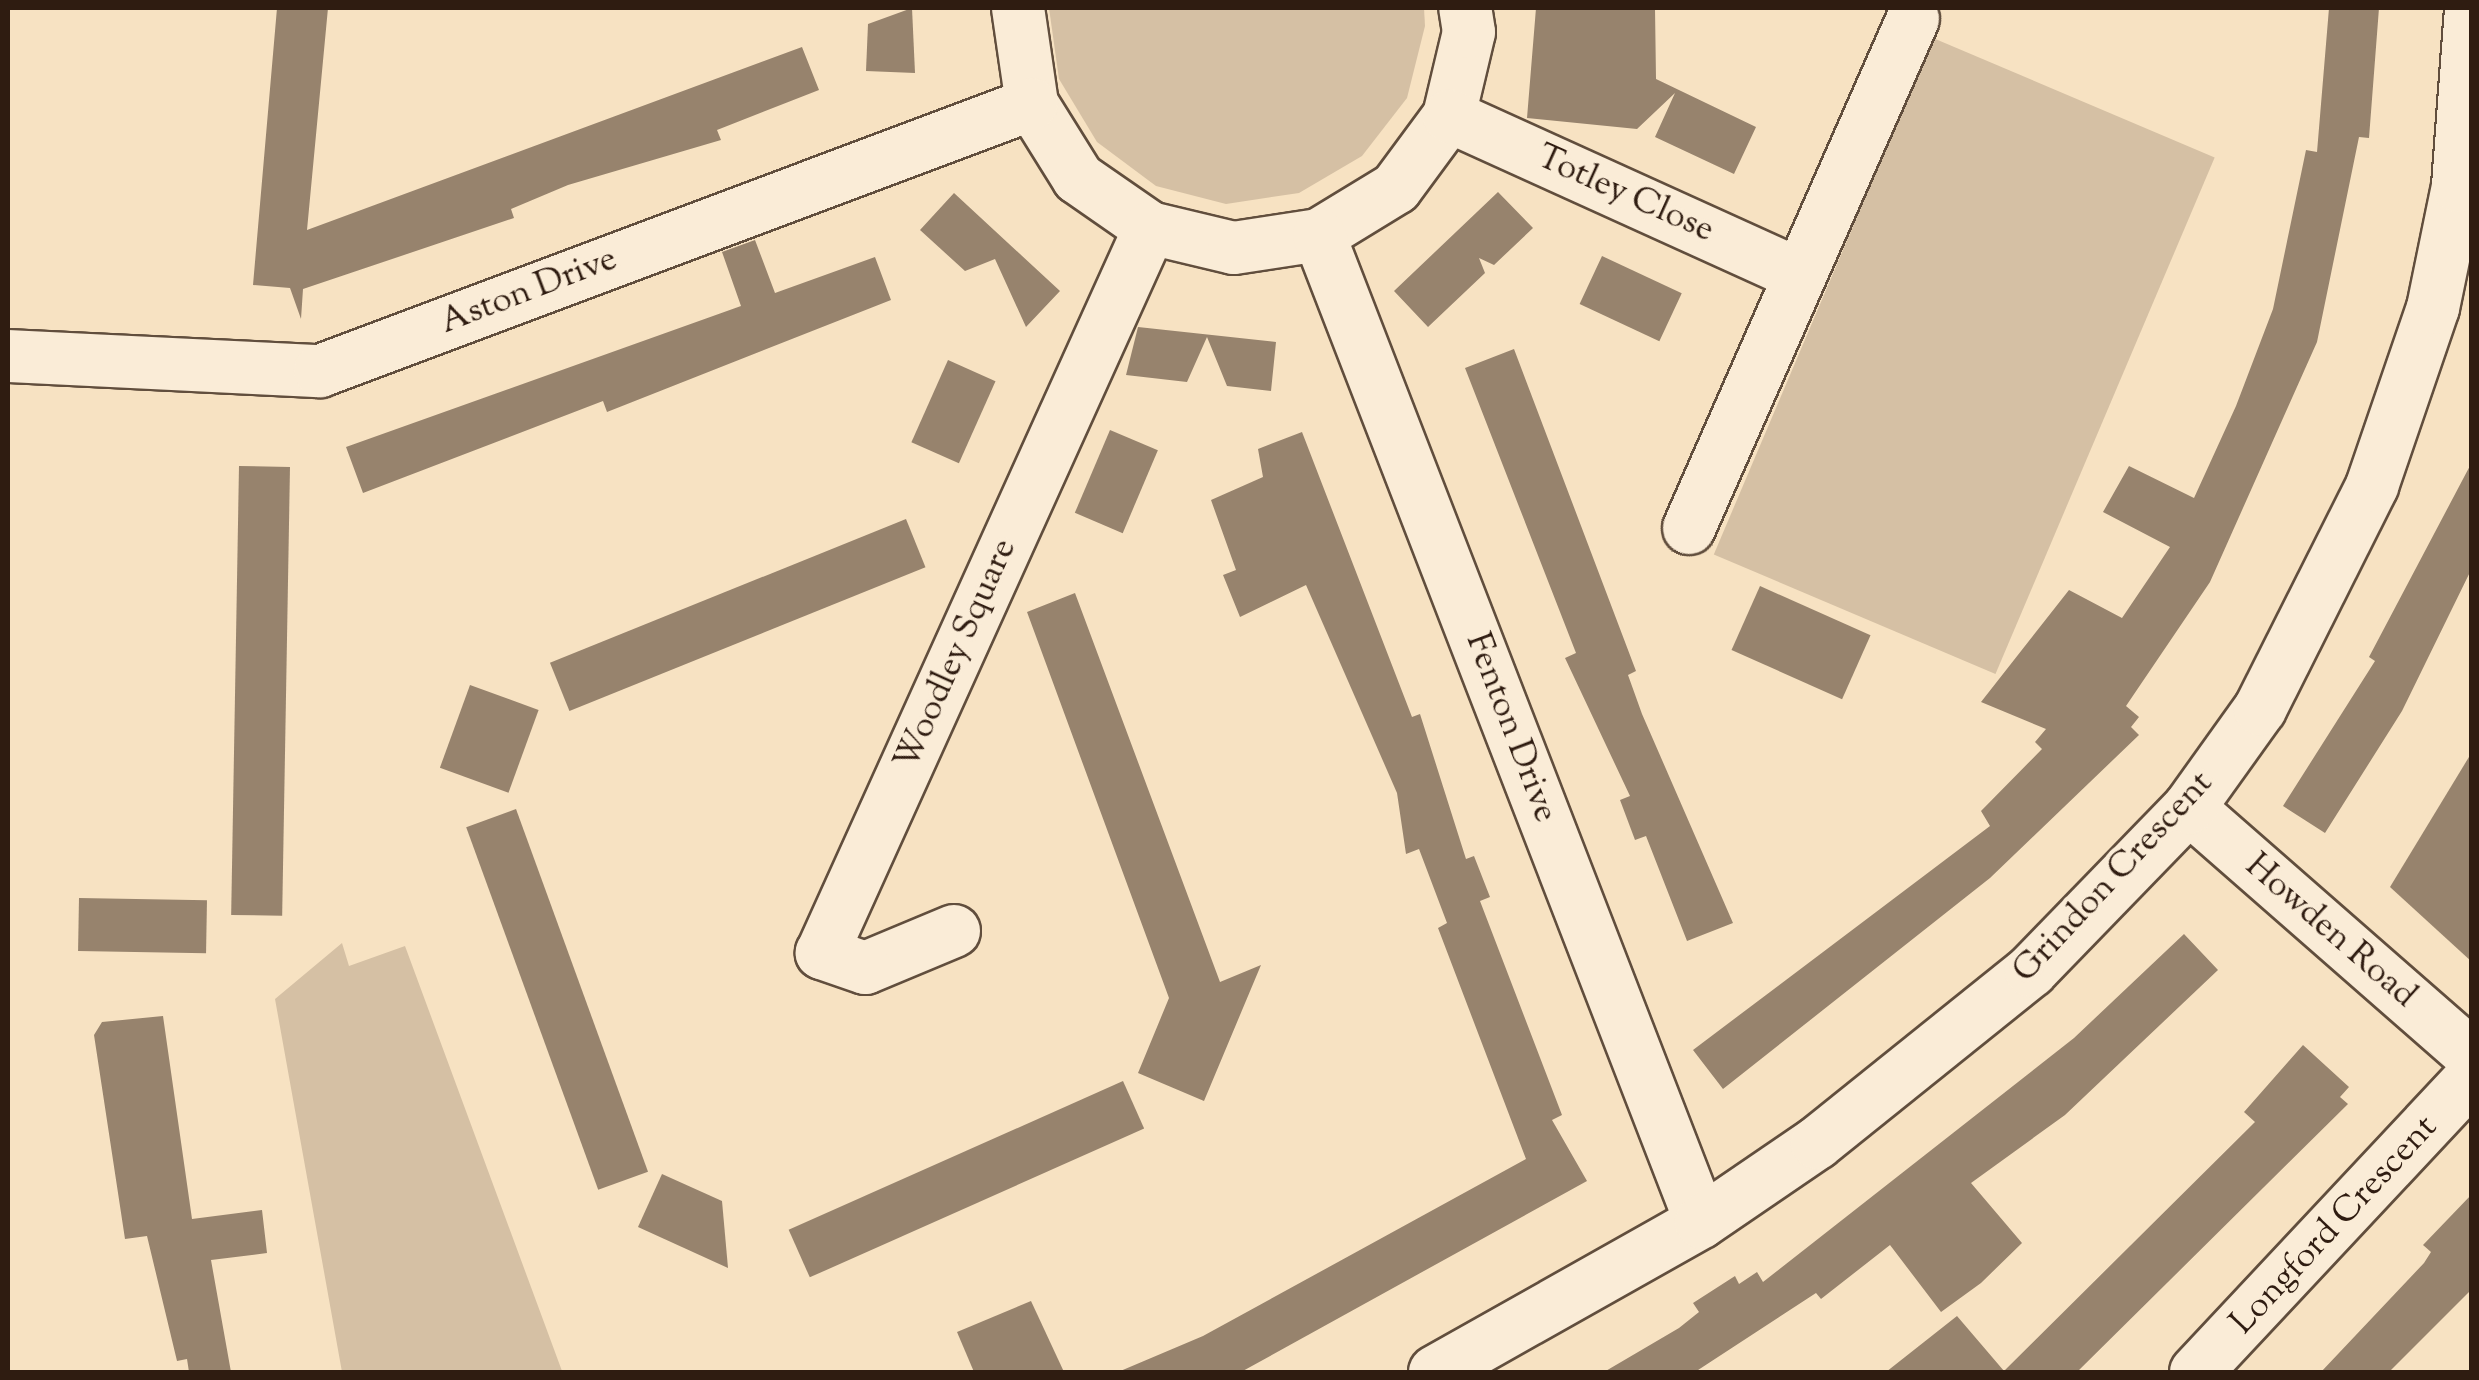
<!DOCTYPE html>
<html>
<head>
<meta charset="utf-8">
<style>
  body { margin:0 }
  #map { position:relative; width:2479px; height:1380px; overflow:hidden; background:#f7e2c2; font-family:"Sorts Mill Goudy",serif }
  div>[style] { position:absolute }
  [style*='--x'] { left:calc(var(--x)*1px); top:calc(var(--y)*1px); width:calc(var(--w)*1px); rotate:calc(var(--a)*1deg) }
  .green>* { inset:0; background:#d5c0a4; transform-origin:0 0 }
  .building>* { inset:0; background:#97836d; transform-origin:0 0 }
  .roads { filter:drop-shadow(2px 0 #614e3d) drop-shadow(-2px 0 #614e3d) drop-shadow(0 2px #614e3d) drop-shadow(0 -2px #614e3d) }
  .minor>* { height:52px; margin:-26px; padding:0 26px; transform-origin:26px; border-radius:26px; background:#faecd7 }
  span { translate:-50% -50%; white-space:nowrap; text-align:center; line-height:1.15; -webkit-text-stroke:8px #faecd7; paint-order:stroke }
  .street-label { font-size:35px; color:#2f1c11 }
  .frame { position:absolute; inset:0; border:10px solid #2f1c11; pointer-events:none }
</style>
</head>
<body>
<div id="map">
  <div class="green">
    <i style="clip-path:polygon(1049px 8px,1424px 8px,1425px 26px,1407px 98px,1362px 156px,1299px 193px,1226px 204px,1156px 186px,1097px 142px,1059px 79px)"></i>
    <i style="left:1933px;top:38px;width:306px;height:561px;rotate:23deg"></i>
    <i style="clip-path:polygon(342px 943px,349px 966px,405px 946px,562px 1371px,342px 1372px,275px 999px)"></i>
  </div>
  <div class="building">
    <i style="clip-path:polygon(277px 8px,328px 8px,307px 230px,802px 47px,819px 90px,717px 130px,721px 140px,568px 185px,511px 209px,514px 218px,303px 289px,301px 319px,290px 288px,253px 285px)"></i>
    <i style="clip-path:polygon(912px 8px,915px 73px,866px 71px,868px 24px)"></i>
    <i style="clip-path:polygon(1536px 8px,1655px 8px,1656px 79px,1756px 127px,1734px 174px,1655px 137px,1675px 93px,1637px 129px,1527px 118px)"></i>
    <i style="clip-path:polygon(2329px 8px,2379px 8px,2369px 138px,2359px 137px,2317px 342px,2210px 582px,2126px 706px,2139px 717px,2131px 727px,2139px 735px,1990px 878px,1723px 1089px,1693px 1050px,1990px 826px,1981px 811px,2042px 749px,2035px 742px,2046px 729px,1981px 702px,2069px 590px,2122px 618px,2170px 547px,2103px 512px,2129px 466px,2194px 498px,2236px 406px,2273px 309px,2306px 150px,2317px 152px)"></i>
    <i style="clip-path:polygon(1498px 192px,1533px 228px,1494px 265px,1479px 258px,1485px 273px,1428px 327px,1394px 291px)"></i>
    <i style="clip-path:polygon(954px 193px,1060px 291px,1026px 327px,995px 259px,965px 271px,920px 230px)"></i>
    <i style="clip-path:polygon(755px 240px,775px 293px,875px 257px,891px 300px,607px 412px,603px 401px,363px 493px,346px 447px,741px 306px,722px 252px)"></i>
    <i style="left:1602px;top:256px;width:88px;height:53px;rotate:25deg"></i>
    <i style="clip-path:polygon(1138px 327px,1276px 342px,1271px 391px,1227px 386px,1207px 337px,1187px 382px,1126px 375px)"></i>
    <i style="clip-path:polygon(1514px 349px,1636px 671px,1628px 675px,1642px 714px,1733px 923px,1687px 941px,1646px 836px,1635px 840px,1620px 800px,1630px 796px,1565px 658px,1576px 653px,1465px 368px)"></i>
    <i style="left:948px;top:360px;width:52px;height:90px;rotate:24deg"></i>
    <i style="left:1110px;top:430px;width:52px;height:90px;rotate:23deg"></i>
    <i style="clip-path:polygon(1302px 432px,1412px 717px,1420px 714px,1466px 859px,1474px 856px,1490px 897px,1480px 901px,1562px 1115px,1552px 1120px,1587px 1181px,1241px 1372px,1118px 1372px,1203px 1336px,1526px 1159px,1438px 928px,1447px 923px,1419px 849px,1406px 854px,1397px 793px,1306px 585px,1240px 617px,1223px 575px,1236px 570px,1211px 500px,1263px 477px,1258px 449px)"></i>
    <i style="clip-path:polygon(2472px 462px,2472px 568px,2402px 711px,2325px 833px,2283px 806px,2375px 661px,2369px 657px)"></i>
    <i style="left:239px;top:466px;width:51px;height:449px;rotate:1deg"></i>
    <i style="left:906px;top:519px;width:52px;height:384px;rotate:68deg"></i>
    <i style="left:1760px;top:586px;width:121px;height:70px;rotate:24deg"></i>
    <i style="clip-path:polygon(1075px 593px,1220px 982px,1261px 965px,1204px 1101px,1138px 1073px,1169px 998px,1027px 612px)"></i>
    <i style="left:470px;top:685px;width:73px;height:88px;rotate:20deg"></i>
    <i style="clip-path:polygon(2472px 752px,2472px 962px,2390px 887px)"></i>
    <i style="left:516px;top:809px;width:386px;height:53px;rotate:70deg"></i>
    <i style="left:79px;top:898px;width:128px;height:53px;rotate:1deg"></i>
    <i style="clip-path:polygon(2184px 934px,2218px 970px,2065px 1115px,1971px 1183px,2022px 1243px,1981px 1283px,1941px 1312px,1890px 1245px,1821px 1299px,1816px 1293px,1695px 1372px,1604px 1372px,1679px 1328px,1699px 1312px,1693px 1303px,1735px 1276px,1739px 1284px,1757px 1272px,1763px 1282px,2074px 1038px)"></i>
    <i style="clip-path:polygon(163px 1016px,192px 1219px,262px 1210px,267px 1253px,211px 1260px,231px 1372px,189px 1372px,187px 1359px,177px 1361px,147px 1236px,125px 1239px,94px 1035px,102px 1022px)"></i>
    <i style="clip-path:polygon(2303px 1045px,2349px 1087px,2340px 1097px,2348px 1104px,2077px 1372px,1886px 1372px,1957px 1316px,2004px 1371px,2255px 1122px,2244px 1112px)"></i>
    <i style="left:1123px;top:1081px;width:52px;height:366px;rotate:66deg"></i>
    <i style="clip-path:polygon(662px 1174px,722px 1201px,728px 1268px,638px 1227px)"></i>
    <i style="clip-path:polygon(2472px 1194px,2472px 1289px,2389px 1372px,2321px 1372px,2424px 1263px,2431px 1252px,2423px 1245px)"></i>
    <i style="clip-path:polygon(1031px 1301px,1064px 1372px,974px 1372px,957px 1332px)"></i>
  </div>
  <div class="roads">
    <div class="minor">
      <i style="--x:1018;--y:8;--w:97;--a:81.7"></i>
      <i style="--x:1032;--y:104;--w:87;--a:58.1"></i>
      <i style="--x:1078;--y:178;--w:88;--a:34.8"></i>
      <i style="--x:1150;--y:228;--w:86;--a:13.4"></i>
      <i style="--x:1234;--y:248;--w:86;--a:-8.7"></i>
      <i style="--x:1319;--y:235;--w:90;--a:-31.4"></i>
      <i style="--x:1396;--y:188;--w:89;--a:-53.6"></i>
      <i style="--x:1449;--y:116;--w:86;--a:-76.6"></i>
      <i style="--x:1469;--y:32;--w:24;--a:-99"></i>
      <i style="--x:1449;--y:116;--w:385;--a:24.4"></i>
      <i style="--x:1319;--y:235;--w:1058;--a:68.84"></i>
      <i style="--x:8;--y:356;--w:312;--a:2.8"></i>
      <i style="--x:320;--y:371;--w:760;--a:-20.56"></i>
      <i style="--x:1689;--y:528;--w:556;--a:-66.25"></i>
      <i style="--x:2189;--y:808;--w:376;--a:41.2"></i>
      <i style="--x:954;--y:931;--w:96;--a:157.4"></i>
      <i style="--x:865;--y:968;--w:46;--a:-160.8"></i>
      <i style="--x:822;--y:953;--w:796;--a:-65.66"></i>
      <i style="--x:1435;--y:1372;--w:305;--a:-29.4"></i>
      <i style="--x:1701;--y:1222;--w:140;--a:-34.3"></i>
      <i style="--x:1817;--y:1143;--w:275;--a:-38.8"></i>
      <i style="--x:2031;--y:971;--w:227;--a:-45.9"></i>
      <i style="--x:2189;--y:808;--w:122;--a:-54.4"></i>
      <i style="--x:2260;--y:709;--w:250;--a:-63.3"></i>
      <i style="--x:2372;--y:486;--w:188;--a:-71.1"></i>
      <i style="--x:2433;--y:308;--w:125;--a:-78.4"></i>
      <i style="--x:2458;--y:186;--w:178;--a:-85.8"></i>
      <i style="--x:2196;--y:1372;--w:404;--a:-46.9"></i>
    </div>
  </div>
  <div class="street-label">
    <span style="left:1625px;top:195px;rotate:24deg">Totley Close</span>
    <span style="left:529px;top:292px;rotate:-21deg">Aston Drive</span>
    <span style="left:957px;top:655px;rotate:-66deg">Woodley Square</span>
    <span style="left:1510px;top:728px;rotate:69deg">Fenton Drive</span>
    <span style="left:2114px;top:878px;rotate:-47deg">Grindon Crescent</span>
    <span style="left:2330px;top:932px;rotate:41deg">Howden Road</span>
    <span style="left:2335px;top:1226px;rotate:-47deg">Longford Crescent</span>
  </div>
  <div class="frame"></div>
</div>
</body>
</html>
